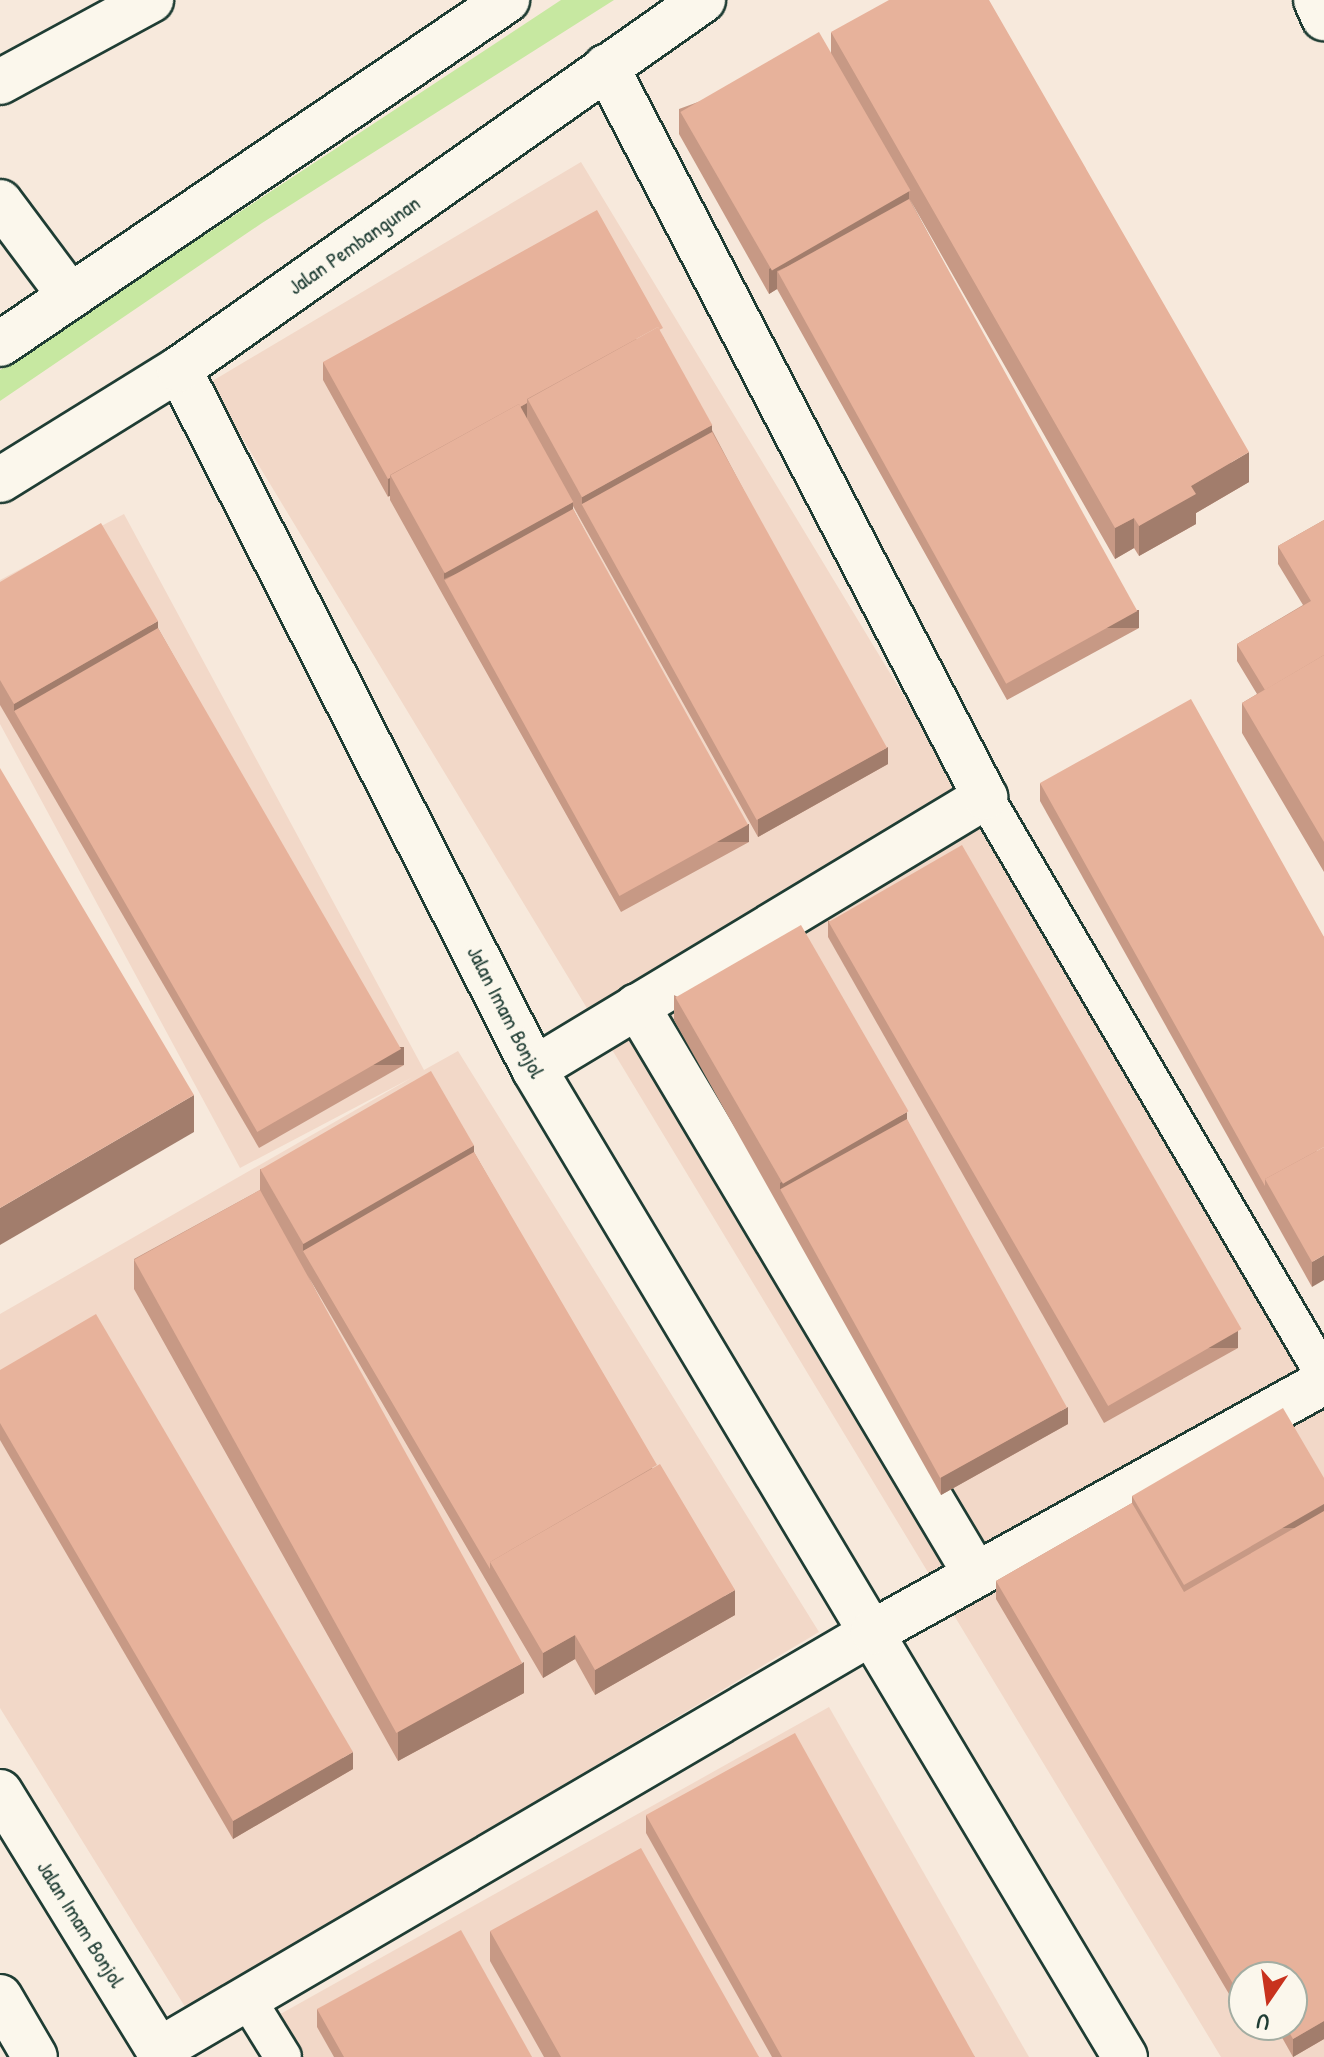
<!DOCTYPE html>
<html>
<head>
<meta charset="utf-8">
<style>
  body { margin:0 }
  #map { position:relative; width:1324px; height:2057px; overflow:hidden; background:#f7e9dc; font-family:"Patrick Hand",sans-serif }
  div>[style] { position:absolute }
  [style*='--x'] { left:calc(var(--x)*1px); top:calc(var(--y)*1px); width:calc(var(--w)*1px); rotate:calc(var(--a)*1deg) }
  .built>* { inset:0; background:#f2d8c8 }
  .green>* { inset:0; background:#c7e8a1 }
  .roads { filter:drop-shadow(2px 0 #1f3d34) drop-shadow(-2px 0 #1f3d34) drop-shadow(0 2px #1f3d34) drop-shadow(0 -2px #1f3d34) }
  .service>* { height:36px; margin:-18px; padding:0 18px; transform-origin:18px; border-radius:18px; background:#fbf7ec }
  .minor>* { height:44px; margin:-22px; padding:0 22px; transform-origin:22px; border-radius:22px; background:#fbf7ec }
  .tertiary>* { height:44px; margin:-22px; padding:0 22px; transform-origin:22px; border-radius:22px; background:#fbf7ec }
  .secondary>* { height:44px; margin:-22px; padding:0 22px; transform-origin:22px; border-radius:22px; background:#fbf7ec }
  .wall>* { inset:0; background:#c79985 }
  .shaded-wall>* { inset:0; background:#a27d6c; transform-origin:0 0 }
  .building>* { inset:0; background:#e7b29b; transform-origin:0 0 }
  span { translate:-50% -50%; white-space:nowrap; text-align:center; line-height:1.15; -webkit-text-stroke:7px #fbf7ec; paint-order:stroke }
  .street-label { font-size:22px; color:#1f3d34 }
  .north { position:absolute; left:1228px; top:1961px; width:80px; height:80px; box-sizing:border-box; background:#fbf7ec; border:2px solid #a3ada2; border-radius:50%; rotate:193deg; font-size:22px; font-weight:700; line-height:32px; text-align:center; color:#1f3d34 }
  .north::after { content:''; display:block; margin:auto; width:28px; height:36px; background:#c8321e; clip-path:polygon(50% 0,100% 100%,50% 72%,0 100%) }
</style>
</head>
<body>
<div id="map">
  <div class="built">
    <i style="clip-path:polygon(evenodd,581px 162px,1324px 1391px,1324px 2057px,1221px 2057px,209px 383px,581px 162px,1244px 1977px,1292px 1977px,1292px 2025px,1244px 2025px,1244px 1977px)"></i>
    <i style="clip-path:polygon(124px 514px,424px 1070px,458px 1051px,819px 1632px,187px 2010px,0 1708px,0 1314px,413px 1077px,240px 1168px,0 724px,0 580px)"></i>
    <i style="clip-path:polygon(829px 1707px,1029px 2057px,297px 2057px,275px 2017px)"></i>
  </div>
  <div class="green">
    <i style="clip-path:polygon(561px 0,614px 0,262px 223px,0 401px,0 370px)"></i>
  </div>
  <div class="roads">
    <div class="service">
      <i style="--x:985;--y:797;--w:670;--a:59.61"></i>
      <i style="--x:246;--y:1997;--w:70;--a:58.3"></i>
    </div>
    <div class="minor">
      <i style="--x:1316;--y:0;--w:20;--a:66"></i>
      <i style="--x:0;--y:82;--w:172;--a:-28.5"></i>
      <i style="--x:0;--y:202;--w:112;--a:53.3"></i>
      <i style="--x:179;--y:369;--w:785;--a:63.11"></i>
      <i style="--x:534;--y:1069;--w:1151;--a:59.11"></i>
      <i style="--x:637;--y:1006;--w:662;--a:59.21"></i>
      <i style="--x:534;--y:1069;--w:527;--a:-31.09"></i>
      <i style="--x:985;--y:797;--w:823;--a:-117.41"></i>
    </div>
    <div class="tertiary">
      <i style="--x:159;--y:2050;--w:827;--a:-30.35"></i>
      <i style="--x:873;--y:1632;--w:516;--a:-29"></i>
    </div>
    <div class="secondary">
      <i style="--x:0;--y:344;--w:613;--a:-34.16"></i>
      <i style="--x:0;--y:480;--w:211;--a:-31.8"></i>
      <i style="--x:179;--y:369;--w:641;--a:-35.15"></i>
      <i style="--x:0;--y:1792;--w:311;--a:58.4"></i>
      <i style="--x:0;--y:1997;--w:69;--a:59.7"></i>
    </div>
  </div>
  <div class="wall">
    <i style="clip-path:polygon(831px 32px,1249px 482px,1196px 513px,1196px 524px,1139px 556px,1134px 548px,1115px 559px,909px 198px,1139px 628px,1007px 700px,777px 289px,769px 294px,679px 134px,679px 109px,831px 53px)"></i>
    <i style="clip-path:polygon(663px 337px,888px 764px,758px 837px,573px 506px,573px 509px,749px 842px,621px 912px,444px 597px,390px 500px,390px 496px,388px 497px,323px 380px,323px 362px)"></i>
    <i style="clip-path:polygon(1324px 520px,1324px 872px,1242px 733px,1242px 703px,1257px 694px,1237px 661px,1237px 644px,1303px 605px,1278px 564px,1278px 546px)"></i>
    <i style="clip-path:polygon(0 582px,158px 628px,404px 1065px,259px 1148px,0 705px)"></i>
    <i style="clip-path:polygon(1040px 783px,1324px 937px,1312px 1287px,1040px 801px)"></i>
    <i style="clip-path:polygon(828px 920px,1238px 1348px,1104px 1423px,828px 937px)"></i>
    <i style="clip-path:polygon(674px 995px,907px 1120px,1068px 1424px,941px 1495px,674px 1020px)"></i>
    <i style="clip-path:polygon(474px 1152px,735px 1615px,595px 1695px,575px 1659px,543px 1678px,308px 1276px,524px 1693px,398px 1761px,134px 1289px,134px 1259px,260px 1190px,260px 1169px)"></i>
    <i style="clip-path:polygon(0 1370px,353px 1769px,233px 1839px,0 1440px)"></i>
    <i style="clip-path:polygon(1324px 1478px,1324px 2039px,1293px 2057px,1275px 2025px,1292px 2025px,1292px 1977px,1244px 1977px,1242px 2016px,996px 1599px,996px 1581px,1132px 1503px,1132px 1496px)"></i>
    <i style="clip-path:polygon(646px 1815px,975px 2057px,772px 2057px,646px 1833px)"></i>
    <i style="clip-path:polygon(490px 1931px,759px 2057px,544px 2057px,490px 1961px)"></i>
    <i style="clip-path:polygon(317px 2009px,532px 2057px,334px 2057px,317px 2027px)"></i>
  </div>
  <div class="shaded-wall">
    <i style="clip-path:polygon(909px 191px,909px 216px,777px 271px,777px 289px,769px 294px,769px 269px)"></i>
    <i style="clip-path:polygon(527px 403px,527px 420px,392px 477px)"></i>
    <i style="clip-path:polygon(712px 425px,712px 449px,582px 504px,582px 497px)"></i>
    <i style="clip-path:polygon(1249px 452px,1249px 482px,1196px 513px,1196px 524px,1139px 556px,1139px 526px,1191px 486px)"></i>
    <i style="left:390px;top:478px;width:18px;height:2px;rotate:90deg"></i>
    <i style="clip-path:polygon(573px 502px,573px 526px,444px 579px,444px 597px,444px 572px)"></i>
    <i style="clip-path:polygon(1134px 518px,1134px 548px,1115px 559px,1115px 528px)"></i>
    <i style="left:1139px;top:610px;width:18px;height:150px;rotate:90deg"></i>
    <i style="clip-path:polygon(158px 621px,158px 646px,14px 711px,14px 704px)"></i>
    <i style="clip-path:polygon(888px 747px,888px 764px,758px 837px,758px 819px)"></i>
    <i style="left:749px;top:824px;width:18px;height:146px;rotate:90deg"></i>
    <i style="left:404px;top:1047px;width:18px;height:167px;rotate:90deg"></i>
    <i style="clip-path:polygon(194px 1095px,194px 1132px,0 1245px,0 1208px)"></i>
    <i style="clip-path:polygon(907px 1112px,907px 1137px,780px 1190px,780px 1208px,780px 1183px)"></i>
    <i style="clip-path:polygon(474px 1145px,474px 1170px,303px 1251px,303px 1268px,303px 1243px)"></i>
    <i style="clip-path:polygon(1324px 1255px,1324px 1280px,1312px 1287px,1312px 1262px)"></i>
    <i style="left:1238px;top:1331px;width:17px;height:154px;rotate:90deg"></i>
    <i style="clip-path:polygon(1068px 1407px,1068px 1424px,941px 1495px,941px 1477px)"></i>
    <i style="left:1324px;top:1504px;width:24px;height:162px;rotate:90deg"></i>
    <i style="clip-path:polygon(735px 1590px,735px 1615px,595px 1695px,595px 1670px)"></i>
    <i style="clip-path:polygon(575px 1635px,575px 1659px,543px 1678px,543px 1653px)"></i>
    <i style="clip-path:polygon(524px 1662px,524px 1693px,398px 1761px,398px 1731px)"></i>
    <i style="clip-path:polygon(353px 1752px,353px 1769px,233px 1839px,233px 1821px)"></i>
    <i style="left:1244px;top:1998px;width:17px;height:2px;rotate:90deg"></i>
    <i style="clip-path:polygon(1324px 2021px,1324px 2039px,1293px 2057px,1293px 2039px)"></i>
  </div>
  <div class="building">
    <i style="clip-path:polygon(889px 0,989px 0,1249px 452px,1191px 486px,1196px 494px,1139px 526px,1134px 518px,1115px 528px,831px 32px)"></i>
    <i style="left:819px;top:32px;width:183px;height:160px;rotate:60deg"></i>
    <i style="left:909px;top:199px;width:471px;height:150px;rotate:61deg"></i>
    <i style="clip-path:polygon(597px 210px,663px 328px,659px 330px,658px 327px,527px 399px,527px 403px,520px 407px,519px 404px,390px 475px,390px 478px,388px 479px,323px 362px)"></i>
    <i style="left:658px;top:327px;width:112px;height:149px;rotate:61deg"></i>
    <i style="left:519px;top:404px;width:112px;height:147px;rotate:61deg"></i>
    <i style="left:712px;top:432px;width:361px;height:149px;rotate:61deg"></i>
    <i style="left:573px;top:509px;width:361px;height:147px;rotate:61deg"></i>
    <i style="clip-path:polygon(1324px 520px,1324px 655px,1265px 690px,1237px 644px,1311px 601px,1278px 546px)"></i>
    <i style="clip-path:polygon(101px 523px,158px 621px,14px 704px,0 680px,0 582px)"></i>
    <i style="left:158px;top:628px;width:486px;height:166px;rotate:60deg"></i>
    <i style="clip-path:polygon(1324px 655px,1324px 842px,1242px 703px)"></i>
    <i style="clip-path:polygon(1191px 699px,1324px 937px,1324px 1147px,1265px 1179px,1265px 1186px,1040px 783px)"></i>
    <i style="clip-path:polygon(0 768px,194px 1095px,0 1208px)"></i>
    <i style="left:962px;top:845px;width:559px;height:154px;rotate:60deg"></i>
    <i style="left:801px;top:925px;width:215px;height:145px;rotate:60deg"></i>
    <i style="left:431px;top:1071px;width:86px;height:197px;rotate:60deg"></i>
    <i style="left:907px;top:1119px;width:330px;height:145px;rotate:61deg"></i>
    <i style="clip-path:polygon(1324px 1147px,1324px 1255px,1312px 1262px,1265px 1179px)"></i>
    <i style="clip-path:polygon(474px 1152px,657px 1465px,490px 1562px,490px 1569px,303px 1251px)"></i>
    <i style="left:260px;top:1190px;width:541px;height:144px;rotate:61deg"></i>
    <i style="clip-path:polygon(96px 1314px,353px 1752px,233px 1821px,0 1423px,0 1370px)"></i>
    <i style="clip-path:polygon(1283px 1408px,1324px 1478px,1324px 1504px,1184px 1585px,1132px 1496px)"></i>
    <i style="clip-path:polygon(660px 1464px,735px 1590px,595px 1670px,575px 1635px,543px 1653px,490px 1562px)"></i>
    <i style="clip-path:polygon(1132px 1503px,1184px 1592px,1324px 1511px,1324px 2021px,1293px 2039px,1285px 2025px,1292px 2025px,1292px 1977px,1244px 1977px,1244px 1998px,1242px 1999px,996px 1581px)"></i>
    <i style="clip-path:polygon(795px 1733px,975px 2057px,782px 2057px,646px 1815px)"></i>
    <i style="clip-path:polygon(641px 1848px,759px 2057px,561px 2057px,490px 1931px)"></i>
    <i style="clip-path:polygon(461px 1930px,532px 2057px,344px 2057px,317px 2009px)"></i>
  </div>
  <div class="street-label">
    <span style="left:354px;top:245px;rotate:-35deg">Jalan Pembangunan</span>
    <span style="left:506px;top:1012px;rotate:63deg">Jalan Imam Bonjol</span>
    <span style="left:81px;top:1924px;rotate:58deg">Jalan Imam Bonjol</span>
  </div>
  <div class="north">U</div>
</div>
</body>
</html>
